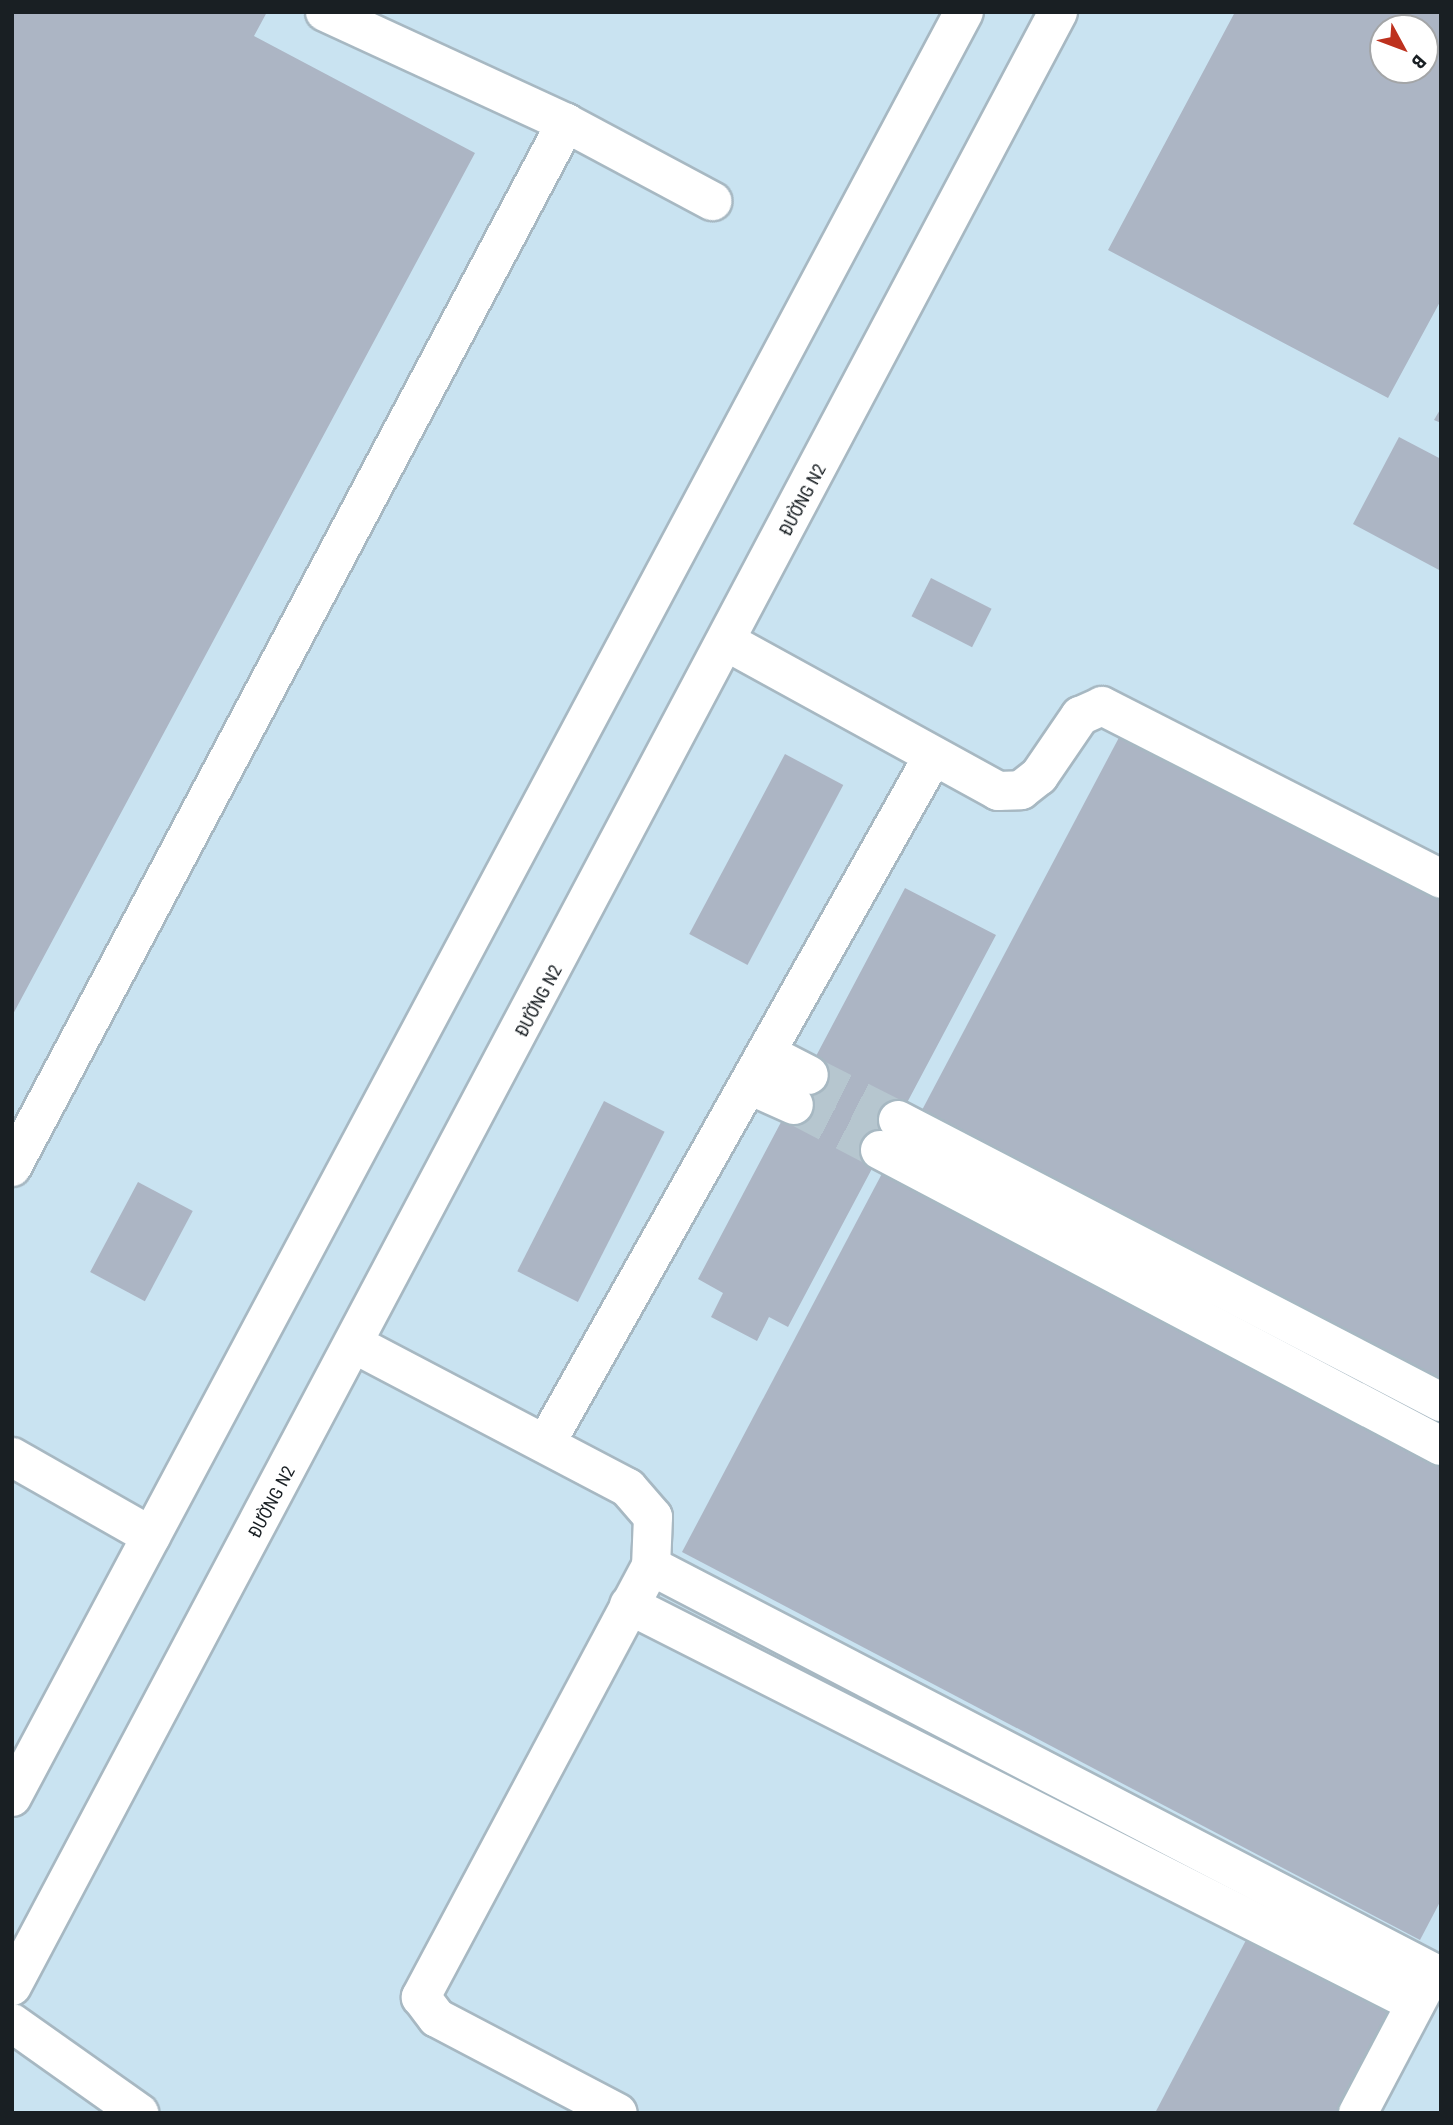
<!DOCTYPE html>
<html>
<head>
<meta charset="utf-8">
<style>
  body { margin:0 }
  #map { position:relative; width:1453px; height:2125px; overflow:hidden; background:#ddf0fa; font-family:"Roboto Condensed",sans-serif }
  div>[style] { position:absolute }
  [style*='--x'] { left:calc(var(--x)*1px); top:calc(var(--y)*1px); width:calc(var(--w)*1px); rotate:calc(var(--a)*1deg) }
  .built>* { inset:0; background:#c9e3f1 }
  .building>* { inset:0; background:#acb5c4; transform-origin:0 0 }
  .minor-tunnel>* { height:38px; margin-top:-19px; transform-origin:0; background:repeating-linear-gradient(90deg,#b6c6cf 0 38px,transparent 0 57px) }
  .roads { filter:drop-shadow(2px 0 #a7b8c2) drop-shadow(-2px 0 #a7b8c2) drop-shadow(0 2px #a7b8c2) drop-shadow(0 -2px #a7b8c2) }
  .minor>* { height:38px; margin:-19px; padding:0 19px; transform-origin:19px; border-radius:19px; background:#fff }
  span { translate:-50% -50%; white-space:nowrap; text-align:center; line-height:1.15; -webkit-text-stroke:5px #fff; paint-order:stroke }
  .street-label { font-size:18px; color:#191f23 }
  .frame { position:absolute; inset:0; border:14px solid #191f23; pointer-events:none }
  .north { position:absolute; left:1369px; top:14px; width:70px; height:70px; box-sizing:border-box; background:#fff; border:2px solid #a3a5a7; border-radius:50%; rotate:131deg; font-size:19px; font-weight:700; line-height:28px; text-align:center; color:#191f23 }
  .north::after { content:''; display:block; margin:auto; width:24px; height:32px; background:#bd311e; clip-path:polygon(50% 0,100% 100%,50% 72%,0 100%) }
</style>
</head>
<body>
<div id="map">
  <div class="built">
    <i style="clip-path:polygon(evenodd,12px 12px,1441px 12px,1441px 2113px,12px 2113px,12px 12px,1383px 28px,1425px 28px,1425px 70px,1383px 70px,1383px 28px)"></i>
  </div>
  <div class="building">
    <i style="clip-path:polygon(12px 12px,267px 12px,254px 36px,475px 153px,12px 1016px)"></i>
    <i style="clip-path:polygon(evenodd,1235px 12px,1441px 12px,1441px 300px,1388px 398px,1108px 250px,1235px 12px,1383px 28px,1425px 28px,1425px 70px,1383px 70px,1383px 28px)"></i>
    <i style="clip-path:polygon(1441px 408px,1441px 423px,1434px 420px)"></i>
    <i style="clip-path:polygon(1399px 437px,1441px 459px,1441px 571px,1353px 524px)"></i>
    <i style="left:931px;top:578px;width:68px;height:43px;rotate:27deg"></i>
    <i style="clip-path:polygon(1124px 728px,1441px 894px,1441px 1385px,921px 1112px)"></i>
    <i style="left:785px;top:754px;width:66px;height:204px;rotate:28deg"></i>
    <i style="clip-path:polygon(905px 888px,996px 935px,788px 1327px,769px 1317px,757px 1341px,711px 1317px,723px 1293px,698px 1279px)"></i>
    <i style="left:604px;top:1101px;width:68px;height:191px;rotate:27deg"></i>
    <i style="clip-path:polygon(886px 1166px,1441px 1457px,1441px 1900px,1420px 1940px,682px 1552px)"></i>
    <i style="left:138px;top:1182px;width:62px;height:102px;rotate:28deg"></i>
    <i style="clip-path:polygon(1254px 1925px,1401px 2002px,1342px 2113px,1155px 2113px)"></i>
  </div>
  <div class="minor-tunnel">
    <i style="--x:809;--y:1075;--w:100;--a:26.8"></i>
    <i style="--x:794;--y:1105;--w:97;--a:27.6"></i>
  </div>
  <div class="roads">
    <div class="minor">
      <i style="--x:325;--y:12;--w:265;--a:24.7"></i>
      <i style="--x:566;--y:123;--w:166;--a:28.1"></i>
      <i style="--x:729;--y:643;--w:307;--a:28.8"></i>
      <i style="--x:998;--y:791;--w:23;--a:-2"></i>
      <i style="--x:1021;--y:790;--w:23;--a:-38"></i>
      <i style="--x:1039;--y:776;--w:73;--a:-55.7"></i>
      <i style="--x:1080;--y:716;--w:24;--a:-24"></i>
      <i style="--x:1102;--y:706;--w:381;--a:27"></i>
      <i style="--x:766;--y:1053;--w:48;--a:27.1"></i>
      <i style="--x:749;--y:1085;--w:49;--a:24"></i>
      <i style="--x:898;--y:1120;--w:612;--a:27.44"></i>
      <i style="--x:880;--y:1150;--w:634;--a:27.82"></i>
      <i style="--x:12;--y:1167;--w:1182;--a:-62.05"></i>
      <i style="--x:356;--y:1345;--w:307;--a:27.7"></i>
      <i style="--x:628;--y:1488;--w:38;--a:49"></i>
      <i style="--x:653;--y:1517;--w:49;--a:92.3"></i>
      <i style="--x:651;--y:1566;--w:489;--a:118.1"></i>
      <i style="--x:421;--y:1997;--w:26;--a:53"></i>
      <i style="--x:437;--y:2018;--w:204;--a:27.7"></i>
      <i style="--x:546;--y:1443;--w:786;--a:-60.6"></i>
      <i style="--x:12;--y:1457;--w:160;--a:29.6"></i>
      <i style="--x:651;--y:1566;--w:880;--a:27.47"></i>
      <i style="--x:629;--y:1605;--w:881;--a:26.86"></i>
      <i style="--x:12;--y:1797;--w:2023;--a:-61.93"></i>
      <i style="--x:12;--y:1986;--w:2234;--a:-62.08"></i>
      <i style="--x:12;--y:2023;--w:156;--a:35.3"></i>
      <i style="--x:1358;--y:2113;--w:148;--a:-62.2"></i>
    </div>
  </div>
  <div class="street-label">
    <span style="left:803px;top:500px;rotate:-62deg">ĐƯỜNG N2</span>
    <span style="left:539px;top:1001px;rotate:-62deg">ĐƯỜNG N2</span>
    <span style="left:272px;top:1502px;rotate:-62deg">ĐƯỜNG N2</span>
  </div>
  <div class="frame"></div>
  <div class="north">B</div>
</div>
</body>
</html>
